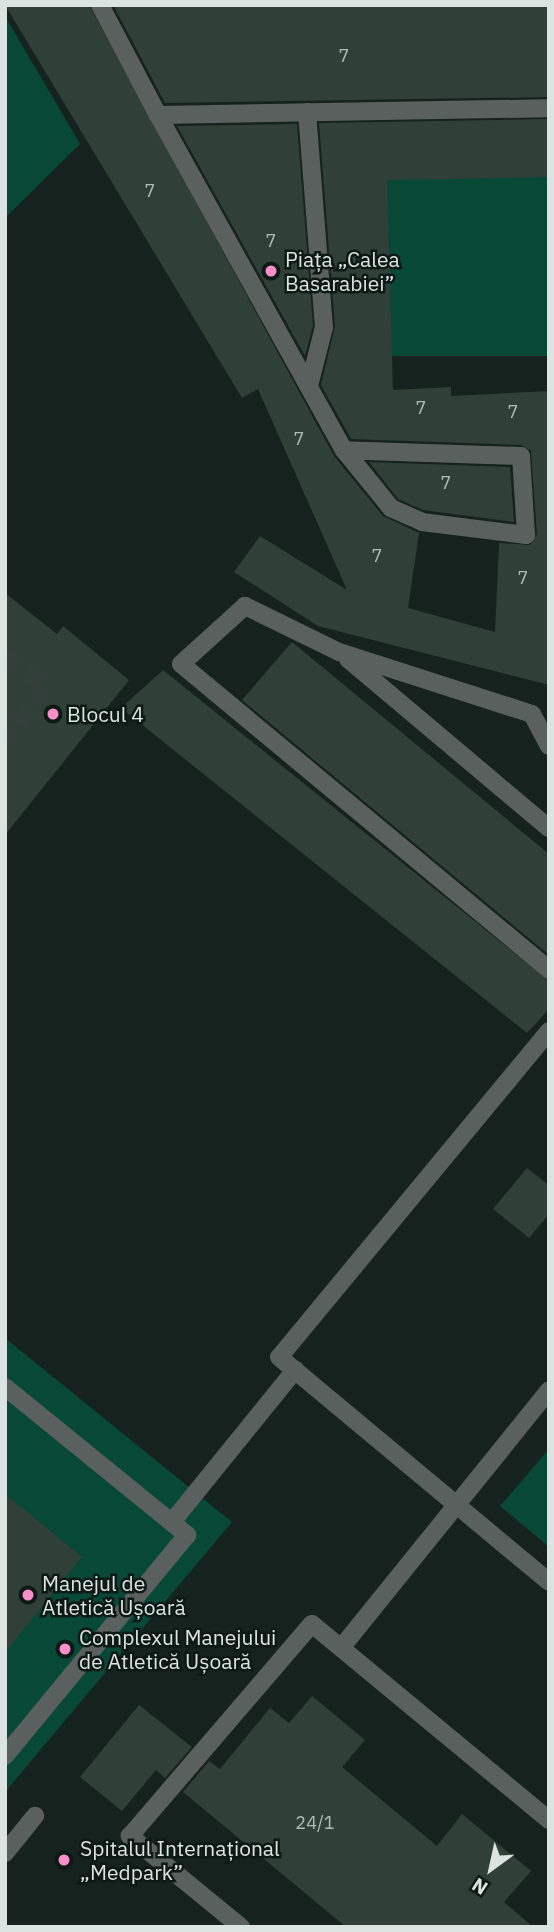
<!DOCTYPE html>
<html>
<head>
<meta charset="utf-8">
<style>
  body { margin:0 }
  #map { position:relative; width:554px; height:1932px; overflow:hidden; background:#15221d; font-family:"IBM Plex Sans",sans-serif }
  div>[style] { position:absolute }
  [style*='--x'] { left:calc(var(--x)*1px); top:calc(var(--y)*1px); width:calc(var(--w)*1px); rotate:calc(var(--a)*1deg) }
  .green>* { inset:0; background:#084836; transform-origin:0 0 }
  .building>* { inset:0; background:#313f39 }
  .minor-tunnel>* { height:18px; margin-top:-9px; transform-origin:0; background:repeating-linear-gradient(90deg,#333f3a 0 18px,transparent 0 27px) }
  .minor>* { height:18px; margin:-9px; padding:0 9px; transform-origin:9px; border-radius:9px; background:#5a605d }
  .dots>* { width:19px; height:19px; translate:-50% -50%; box-sizing:border-box; border:4px solid #0c1914; border-radius:50% }
  span { translate:-50% -50%; white-space:nowrap; text-align:center; line-height:1.15; -webkit-text-stroke:5px #0c1914; paint-order:stroke }
  .number-label { font-size:18px; color:#b0bbb6 }
  .number-label span { -webkit-text-stroke-width:0 }
  .poi-label { font-size:21px; color:#dbe4e0 }
  .left { translate:0 -50%; text-align:left }
  .frame { position:absolute; inset:0; border:7px solid #dbe4e0; pointer-events:none }
  .north { position:absolute; left:456px; top:1834px; width:70px; height:70px; -webkit-text-stroke:5px #0c1914; paint-order:stroke; rotate:213deg; font-size:19px; font-weight:700; line-height:28px; text-align:center; color:#dbe4e0 }
  .north::after { content:''; display:block; margin:auto; width:24px; height:32px; background:#dbe4e0; clip-path:polygon(50% 0,100% 100%,50% 72%,0 100%) }
</style>
</head>
<body>
<div id="map">
  <div class="green">
    <i style="clip-path:polygon(5px 16px,80px 144px,5px 218px)"></i>
    <i style="left:549px;top:177px;width:179px;height:162px;rotate:90deg"></i>
    <i style="clip-path:polygon(5px 1338px,232px 1522px,5px 1792px)"></i>
    <i style="clip-path:polygon(549px 1449px,549px 1547px,500px 1506px)"></i>
  </div>
  <div class="building">
    <i style="clip-path:polygon(5px 5px,89px 5px,334px 456px,383px 516px,419px 533px,408px 608px,495px 632px,499px 543px,530px 545px,537px 535px,531px 451px,521px 445px,351px 439px,321px 385px,335px 326px,319px 123px,549px 119px,549px 177px,387px 180px,393px 390px,451px 387px,451px 396px,549px 391px,549px 685px,318px 626px,234px 572px,260px 536px,347px 590px,258px 389px,242px 398px)"></i>
    <i style="clip-path:polygon(113px 5px,549px 5px,549px 97px,165px 103px)"></i>
    <i style="clip-path:polygon(297px 124px,313px 326px,305px 356px,177px 126px)"></i>
    <i style="clip-path:polygon(369px 462px,510px 467px,514px 522px,423px 510px,398px 499px)"></i>
    <i style="clip-path:polygon(5px 593px,57px 634px,63px 626px,129px 680px,5px 835px)"></i>
    <i style="clip-path:polygon(292px 642px,549px 854px,549px 955px,242px 700px)"></i>
    <i style="clip-path:polygon(163px 670px,549px 981px,549px 1009px,527px 1033px,121px 708px)"></i>
    <i style="clip-path:polygon(527px 1168px,549px 1185px,549px 1214px,529px 1238px,493px 1209px)"></i>
    <i style="clip-path:polygon(5px 1494px,82px 1557px,5px 1652px)"></i>
    <i style="clip-path:polygon(312px 1696px,365px 1740px,342px 1767px,437px 1846px,462px 1814px,531px 1871px,504px 1902px,533px 1927px,346px 1927px,183px 1792px,209px 1761px,220px 1769px,270px 1708px,289px 1723px)"></i>
    <i style="clip-path:polygon(139px 1705px,192px 1747px,165px 1778px,156px 1770px,122px 1811px,80px 1777px)"></i>
  </div>
  <div class="minor-tunnel">
    <i style="--x:5;--y:655;--w:53;--a:39.7"></i>
    <i style="--x:46;--y:689;--w:65;--a:129.4"></i>
  </div>
  <div class="minor">
    <i style="--x:100;--y:5;--w:124;--a:62.2"></i>
    <i style="--x:158;--y:115;--w:391;--a:-1"></i>
    <i style="--x:307;--y:112;--w:216;--a:85.5"></i>
    <i style="--x:324;--y:327;--w:57;--a:104.3"></i>
    <i style="--x:158;--y:115;--w:383;--a:61"></i>
    <i style="--x:344;--y:450;--w:75;--a:51"></i>
    <i style="--x:391;--y:508;--w:34;--a:24"></i>
    <i style="--x:422;--y:522;--w:105;--a:7.1"></i>
    <i style="--x:526;--y:535;--w:79;--a:-93.6"></i>
    <i style="--x:521;--y:456;--w:177;--a:-178.1"></i>
    <i style="--x:348;--y:659;--w:263;--a:40.1"></i>
    <i style="--x:549;--y:746;--w:36;--a:-118"></i>
    <i style="--x:532;--y:714;--w:203;--a:-162.2"></i>
    <i style="--x:339;--y:652;--w:105;--a:-153.9"></i>
    <i style="--x:245;--y:606;--w:86;--a:137.8"></i>
    <i style="--x:181;--y:664;--w:479;--a:39.7"></i>
    <i style="--x:549;--y:1031;--w:423;--a:129.6"></i>
    <i style="--x:279;--y:1357;--w:351;--a:39.8"></i>
    <i style="--x:5;--y:1387;--w:235;--a:39.1"></i>
    <i style="--x:187;--y:1535;--w:286;--a:129.5"></i>
    <i style="--x:172;--y:1522;--w:196;--a:-51"></i>
    <i style="--x:341;--y:1648;--w:331;--a:-51.1"></i>
    <i style="--x:5;--y:1853;--w:48;--a:-51"></i>
    <i style="--x:241;--y:1927;--w:144;--a:-140.7"></i>
    <i style="--x:130;--y:1836;--w:279;--a:-49.4"></i>
    <i style="--x:312;--y:1624;--w:308;--a:39.6"></i>
  </div>
  <div class="dots">
    <i style="left:271px;top:271px;background:#f98fc8"></i>
    <i style="left:53px;top:714px;background:#f98fc8"></i>
    <i style="left:28px;top:1595px;background:#f98fc8"></i>
    <i style="left:65px;top:1649px;background:#f98fc8"></i>
    <i style="left:64px;top:1860px;background:#f98fc8"></i>
  </div>
  <div class="number-label">
    <span style="left:344px;top:56px">7</span>
    <span style="left:150px;top:191px">7</span>
    <span style="left:271px;top:241px">7</span>
    <span style="left:421px;top:408px">7</span>
    <span style="left:513px;top:412px">7</span>
    <span style="left:299px;top:439px">7</span>
    <span style="left:446px;top:483px">7</span>
    <span style="left:377px;top:556px">7</span>
    <span style="left:523px;top:578px">7</span>
    <span style="left:315px;top:1823px">24/1</span>
  </div>
  <div class="poi-label">
    <span class="left" style="left:285px;top:271px">Piața „Calea<br>Basarabiei”</span>
    <span class="left" style="left:67px;top:714px">Blocul 4</span>
    <span class="left" style="left:42px;top:1595px">Manejul de<br>Atletică Ușoară</span>
    <span class="left" style="left:79px;top:1649px">Complexul Manejului<br>de Atletică Ușoară</span>
    <span class="left" style="left:80px;top:1860px">Spitalul Internațional<br>„Medpark”</span>
  </div>
  <div class="frame"></div>
  <div class="north">N</div>
</div>
</body>
</html>
